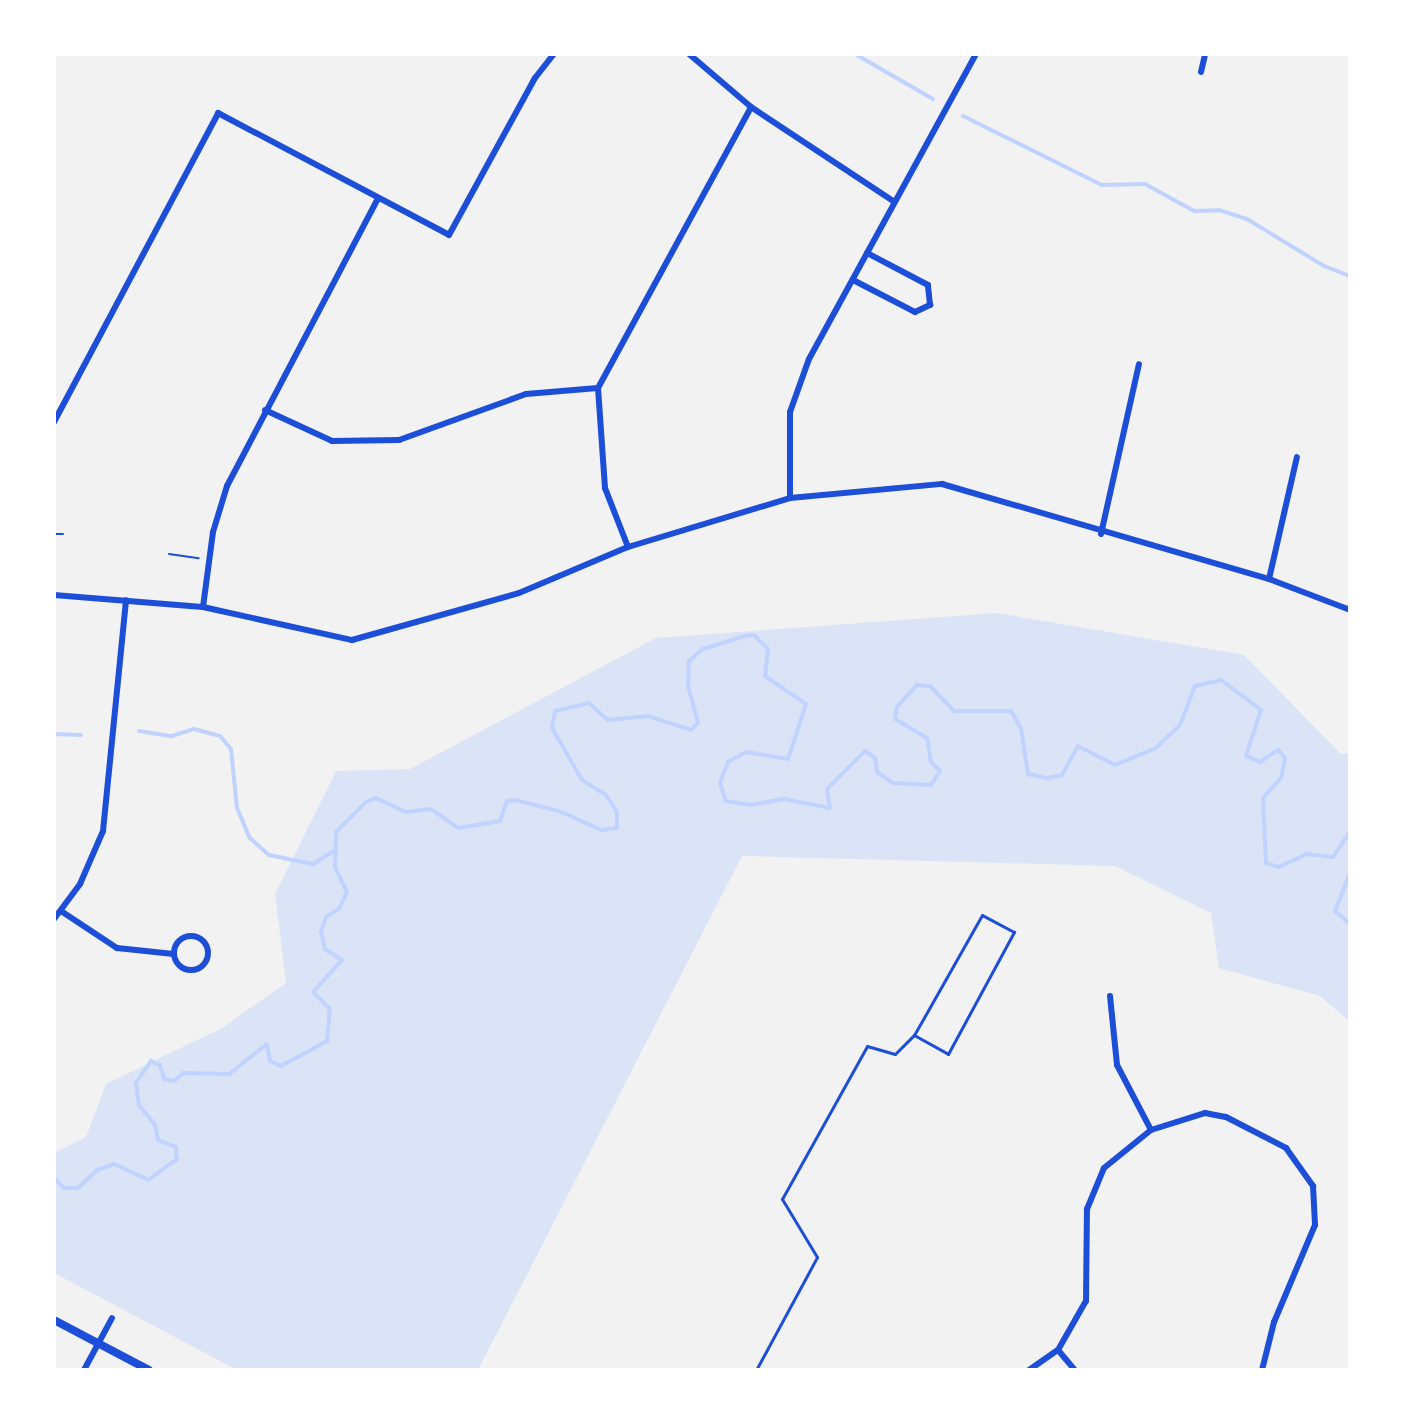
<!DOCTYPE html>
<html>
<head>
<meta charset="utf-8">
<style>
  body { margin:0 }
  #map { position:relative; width:1404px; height:1424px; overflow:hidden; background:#f2f2f2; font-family:"Fira Sans",sans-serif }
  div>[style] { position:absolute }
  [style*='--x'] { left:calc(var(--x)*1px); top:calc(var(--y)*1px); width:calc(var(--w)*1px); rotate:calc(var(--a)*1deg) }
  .green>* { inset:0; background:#dbe4f7 }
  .stream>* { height:4px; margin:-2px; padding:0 2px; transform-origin:2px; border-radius:2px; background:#bfd3fe }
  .path>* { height:2px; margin:-1px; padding:0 1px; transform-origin:1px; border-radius:1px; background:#1d4ed8 }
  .service>* { height:3px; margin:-1.5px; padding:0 1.5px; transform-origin:1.5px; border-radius:1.5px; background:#1d4ed8 }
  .minor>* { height:6px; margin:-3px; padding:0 3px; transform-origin:3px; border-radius:3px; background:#1d4ed8 }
  .minor>.ring { margin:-3px; padding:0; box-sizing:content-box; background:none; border:6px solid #1d4ed8; border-radius:50% }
  .secondary>* { height:8px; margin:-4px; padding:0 4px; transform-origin:4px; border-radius:4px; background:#1d4ed8 }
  span { translate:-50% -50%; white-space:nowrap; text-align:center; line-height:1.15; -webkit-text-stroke:7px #fff; paint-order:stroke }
  .frame { position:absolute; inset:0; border:56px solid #fff; pointer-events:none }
</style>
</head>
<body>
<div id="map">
  <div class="green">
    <i style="clip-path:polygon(997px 613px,1244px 655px,1341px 754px,1350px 753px,1350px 1022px,1320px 996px,1219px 968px,1211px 913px,1115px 866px,742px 856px,478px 1370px,237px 1370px,54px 1273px,54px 1153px,86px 1137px,106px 1084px,222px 1028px,286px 983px,275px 894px,336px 771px,410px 769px,656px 638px)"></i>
  </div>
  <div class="stream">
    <i style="--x:855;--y:54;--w:90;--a:30"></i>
    <i style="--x:963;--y:116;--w:155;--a:26.4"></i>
    <i style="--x:1102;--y:185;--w:43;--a:-1.3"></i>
    <i style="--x:1145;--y:184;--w:56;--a:28.9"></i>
    <i style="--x:1194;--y:211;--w:25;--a:-2"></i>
    <i style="--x:1219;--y:210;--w:29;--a:18"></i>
    <i style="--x:1247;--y:219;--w:90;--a:31.4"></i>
    <i style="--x:1324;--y:266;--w:28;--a:21"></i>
    <i style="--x:139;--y:731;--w:33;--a:9"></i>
    <i style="--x:172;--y:736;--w:23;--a:-18"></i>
    <i style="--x:194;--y:729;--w:27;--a:15"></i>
    <i style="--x:220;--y:736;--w:17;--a:50"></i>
    <i style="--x:231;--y:749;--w:59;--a:84.2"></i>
    <i style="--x:237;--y:808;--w:33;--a:67"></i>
    <i style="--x:250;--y:838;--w:25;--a:42"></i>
    <i style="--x:269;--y:855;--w:45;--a:11.6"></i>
    <i style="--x:313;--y:864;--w:26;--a:-32"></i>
    <i style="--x:54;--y:734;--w:27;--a:2"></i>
    <i style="--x:1350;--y:873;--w:41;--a:111.5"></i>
    <i style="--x:1335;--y:911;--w:20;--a:41"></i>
    <i style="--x:54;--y:1178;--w:14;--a:45"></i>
    <i style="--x:64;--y:1188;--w:14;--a:0"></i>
    <i style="--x:78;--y:1188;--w:26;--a:-43"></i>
    <i style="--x:97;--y:1170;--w:18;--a:-19"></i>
    <i style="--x:114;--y:1164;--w:38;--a:25"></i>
    <i style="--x:148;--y:1180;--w:36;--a:-36"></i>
    <i style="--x:177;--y:1159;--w:12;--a:-95"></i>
    <i style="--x:176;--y:1147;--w:19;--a:-159"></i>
    <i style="--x:158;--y:1140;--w:15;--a:-101"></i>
    <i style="--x:155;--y:1125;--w:26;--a:-129"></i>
    <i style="--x:139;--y:1105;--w:22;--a:-98"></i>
    <i style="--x:136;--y:1083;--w:27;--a:-56"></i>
    <i style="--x:151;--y:1061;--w:10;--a:24"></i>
    <i style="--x:160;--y:1065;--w:15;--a:74"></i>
    <i style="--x:164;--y:1079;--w:10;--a:11"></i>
    <i style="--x:174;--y:1081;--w:12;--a:-42"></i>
    <i style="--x:183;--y:1073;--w:46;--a:1.2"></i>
    <i style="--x:229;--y:1074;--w:48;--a:-38.3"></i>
    <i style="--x:267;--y:1044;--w:17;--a:80"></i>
    <i style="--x:270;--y:1061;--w:12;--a:24"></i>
    <i style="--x:281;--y:1066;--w:52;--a:-28.5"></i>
    <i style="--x:327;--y:1041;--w:32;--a:-85"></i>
    <i style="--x:330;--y:1009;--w:24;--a:-135"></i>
    <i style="--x:313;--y:992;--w:43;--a:-47.8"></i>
    <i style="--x:342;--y:960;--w:20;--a:-147"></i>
    <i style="--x:325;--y:949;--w:17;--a:-103"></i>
    <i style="--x:321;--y:932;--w:16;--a:-72"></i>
    <i style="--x:326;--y:917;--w:15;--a:-32"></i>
    <i style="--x:339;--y:909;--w:19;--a:-65"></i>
    <i style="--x:347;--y:892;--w:28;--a:-116"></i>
    <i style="--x:335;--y:867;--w:35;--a:-88"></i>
    <i style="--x:336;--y:832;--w:42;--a:-45"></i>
    <i style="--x:366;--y:802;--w:11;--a:-22"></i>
    <i style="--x:376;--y:798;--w:33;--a:25"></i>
    <i style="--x:406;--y:812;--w:25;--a:-7"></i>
    <i style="--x:431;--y:809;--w:33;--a:35"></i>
    <i style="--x:458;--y:828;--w:43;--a:-9.5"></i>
    <i style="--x:500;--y:821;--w:21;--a:-71"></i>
    <i style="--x:507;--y:801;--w:8;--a:-7"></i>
    <i style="--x:515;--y:800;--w:45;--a:14"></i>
    <i style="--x:559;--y:811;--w:46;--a:24.3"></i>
    <i style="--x:601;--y:830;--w:16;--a:-7"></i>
    <i style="--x:617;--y:828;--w:16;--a:-90"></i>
    <i style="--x:617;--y:812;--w:20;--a:-123"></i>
    <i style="--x:606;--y:795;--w:28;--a:-148"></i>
    <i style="--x:582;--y:780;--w:60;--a:-120"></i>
    <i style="--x:552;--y:728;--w:17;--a:-80"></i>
    <i style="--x:555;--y:711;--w:35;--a:-13"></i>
    <i style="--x:589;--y:703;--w:25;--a:42"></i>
    <i style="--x:608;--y:720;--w:40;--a:-5.7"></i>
    <i style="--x:648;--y:716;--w:45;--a:18"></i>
    <i style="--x:691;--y:730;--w:10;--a:-45"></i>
    <i style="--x:698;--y:723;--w:38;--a:-105"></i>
    <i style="--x:688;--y:686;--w:25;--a:-88"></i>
    <i style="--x:689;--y:661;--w:18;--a:-41"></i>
    <i style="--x:703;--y:649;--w:44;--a:-17.2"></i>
    <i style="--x:745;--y:636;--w:9;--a:-6"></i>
    <i style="--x:754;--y:635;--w:20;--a:45"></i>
    <i style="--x:768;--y:649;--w:27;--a:96"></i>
    <i style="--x:765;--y:676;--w:50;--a:34.3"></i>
    <i style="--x:806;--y:704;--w:58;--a:108.1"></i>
    <i style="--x:788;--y:759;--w:43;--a:-170.5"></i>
    <i style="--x:746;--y:752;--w:21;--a:151"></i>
    <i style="--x:728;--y:762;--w:22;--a:111"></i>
    <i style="--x:720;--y:783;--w:19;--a:72"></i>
    <i style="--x:726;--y:801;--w:24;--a:9"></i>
    <i style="--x:750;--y:805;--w:35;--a:-10"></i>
    <i style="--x:784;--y:799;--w:47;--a:11.1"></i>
    <i style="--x:830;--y:808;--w:19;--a:-99"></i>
    <i style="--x:827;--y:789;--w:54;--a:-45"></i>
    <i style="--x:865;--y:751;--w:12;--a:35"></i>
    <i style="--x:875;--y:758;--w:14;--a:82"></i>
    <i style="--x:877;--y:772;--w:19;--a:35"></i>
    <i style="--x:893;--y:783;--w:38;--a:3"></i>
    <i style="--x:931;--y:785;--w:17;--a:-57"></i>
    <i style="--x:940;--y:771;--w:13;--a:-135"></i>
    <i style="--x:931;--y:762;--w:24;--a:-99"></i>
    <i style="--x:927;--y:738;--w:37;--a:-149"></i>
    <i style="--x:895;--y:719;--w:12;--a:-81"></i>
    <i style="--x:897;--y:707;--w:30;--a:-48"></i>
    <i style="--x:917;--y:685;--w:13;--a:4"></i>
    <i style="--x:930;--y:686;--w:35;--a:46"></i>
    <i style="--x:954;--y:711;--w:57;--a:0"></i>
    <i style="--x:1011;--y:711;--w:20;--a:60"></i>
    <i style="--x:1021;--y:728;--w:47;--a:81.3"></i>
    <i style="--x:1028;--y:774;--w:19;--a:12"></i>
    <i style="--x:1047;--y:778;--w:15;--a:-11"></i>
    <i style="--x:1062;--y:775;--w:33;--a:-61"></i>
    <i style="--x:1078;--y:746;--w:42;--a:27.2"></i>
    <i style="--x:1115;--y:765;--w:44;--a:-22.5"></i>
    <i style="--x:1156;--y:748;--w:33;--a:-44"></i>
    <i style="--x:1180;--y:725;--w:42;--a:-69"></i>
    <i style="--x:1195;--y:686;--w:27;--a:-13"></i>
    <i style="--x:1221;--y:680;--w:50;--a:36.9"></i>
    <i style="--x:1261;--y:710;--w:48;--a:108.1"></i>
    <i style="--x:1246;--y:756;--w:15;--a:23"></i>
    <i style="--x:1260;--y:762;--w:22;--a:-34"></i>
    <i style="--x:1278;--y:750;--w:11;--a:49"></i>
    <i style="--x:1285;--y:758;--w:20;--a:101"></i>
    <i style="--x:1281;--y:778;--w:27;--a:132"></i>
    <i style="--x:1263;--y:798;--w:65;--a:87.4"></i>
    <i style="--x:1266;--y:863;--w:14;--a:17"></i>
    <i style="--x:1279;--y:867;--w:31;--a:-25"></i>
    <i style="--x:1307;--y:854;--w:26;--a:7"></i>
    <i style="--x:1333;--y:857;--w:30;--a:-56"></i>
  </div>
  <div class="path">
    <i style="--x:54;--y:534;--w:9;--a:0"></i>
    <i style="--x:169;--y:554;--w:30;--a:8"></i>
  </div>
  <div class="service">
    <i style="--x:756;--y:1370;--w:128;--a:-61.6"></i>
    <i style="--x:817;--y:1257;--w:68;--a:-121.1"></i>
    <i style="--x:782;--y:1199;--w:175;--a:-60.9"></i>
    <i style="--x:867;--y:1046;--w:29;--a:16"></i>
    <i style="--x:895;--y:1054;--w:27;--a:-45"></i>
    <i style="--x:914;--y:1035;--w:39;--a:29"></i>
    <i style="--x:948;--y:1054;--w:139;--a:-61.6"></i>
    <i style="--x:1014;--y:932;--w:36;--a:-152"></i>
    <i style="--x:982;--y:915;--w:138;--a:119.5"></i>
  </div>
  <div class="minor">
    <i style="--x:689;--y:54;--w:82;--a:40.5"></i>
    <i style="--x:751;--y:107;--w:170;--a:33.5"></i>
    <i style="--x:1201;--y:72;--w:18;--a:-77"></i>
    <i style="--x:853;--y:280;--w:70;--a:27.3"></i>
    <i style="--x:915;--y:312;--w:17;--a:-25"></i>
    <i style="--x:930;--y:305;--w:20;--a:-96"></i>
    <i style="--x:928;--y:285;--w:69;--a:-152.3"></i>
    <i style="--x:265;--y:410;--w:74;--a:24.8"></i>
    <i style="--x:332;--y:441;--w:67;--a:-0.9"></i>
    <i style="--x:399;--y:440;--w:135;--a:-19.9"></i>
    <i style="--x:526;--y:394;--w:72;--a:-4.8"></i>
    <i style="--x:54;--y:422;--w:350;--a:-62"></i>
    <i style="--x:218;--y:113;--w:261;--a:27.8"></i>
    <i style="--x:449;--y:235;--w:179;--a:-61.3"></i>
    <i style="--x:535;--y:78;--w:31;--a:-52"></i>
    <i style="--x:790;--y:498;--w:86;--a:-90"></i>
    <i style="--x:790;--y:412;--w:56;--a:-70.3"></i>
    <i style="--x:809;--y:359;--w:348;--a:-61.3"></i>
    <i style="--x:1101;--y:534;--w:174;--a:-77.4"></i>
    <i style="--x:628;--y:547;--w:63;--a:-111.3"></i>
    <i style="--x:605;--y:488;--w:100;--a:-94"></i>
    <i style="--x:598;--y:388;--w:320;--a:-61.4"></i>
    <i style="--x:1269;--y:579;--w:125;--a:-77.1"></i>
    <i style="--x:54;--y:595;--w:149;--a:4.6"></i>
    <i style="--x:203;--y:607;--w:153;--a:12.5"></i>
    <i style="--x:352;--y:640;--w:173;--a:-15.7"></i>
    <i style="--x:519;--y:593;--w:118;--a:-22.9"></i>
    <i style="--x:628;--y:547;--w:169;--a:-16.8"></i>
    <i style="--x:790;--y:498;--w:153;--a:-5.3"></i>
    <i style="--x:942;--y:484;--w:341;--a:16.2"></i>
    <i style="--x:1269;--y:579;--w:87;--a:20.9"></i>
    <i style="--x:203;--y:607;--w:76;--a:-82.4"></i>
    <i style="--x:213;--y:532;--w:48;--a:-73.1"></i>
    <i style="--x:227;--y:486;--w:325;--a:-62.3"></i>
    <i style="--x:61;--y:911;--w:67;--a:33.5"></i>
    <i style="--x:117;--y:948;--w:57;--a:6"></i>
    <i style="--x:54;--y:919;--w:44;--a:-53.4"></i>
    <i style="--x:80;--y:884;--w:58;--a:-66.5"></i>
    <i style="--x:103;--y:831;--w:232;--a:-84.3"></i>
    <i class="ring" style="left:174px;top:936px;width:28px;height:28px"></i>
    <i style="--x:1110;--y:996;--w:69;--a:84.2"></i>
    <i style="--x:1117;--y:1065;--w:73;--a:62.4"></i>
    <i style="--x:1058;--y:1350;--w:26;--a:50"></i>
    <i style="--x:84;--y:1370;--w:59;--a:-61.7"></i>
    <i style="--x:1029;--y:1370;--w:35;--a:-35"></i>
    <i style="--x:1058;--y:1350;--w:56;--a:-60.3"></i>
    <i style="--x:1086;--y:1301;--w:92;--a:-89.4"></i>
    <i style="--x:1087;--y:1209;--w:44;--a:-67.5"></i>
    <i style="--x:1104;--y:1168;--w:60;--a:-39"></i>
    <i style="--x:1151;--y:1130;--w:57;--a:-17.5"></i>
    <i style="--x:1205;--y:1113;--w:21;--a:11"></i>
    <i style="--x:1226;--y:1117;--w:68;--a:27.3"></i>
    <i style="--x:1286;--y:1148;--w:47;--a:54.6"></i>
    <i style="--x:1313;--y:1186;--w:39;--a:87"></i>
    <i style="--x:1315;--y:1225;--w:105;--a:112.9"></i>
    <i style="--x:1274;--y:1322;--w:49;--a:104"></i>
  </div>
  <div class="secondary">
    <i style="--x:54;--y:1320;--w:107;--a:27.8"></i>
  </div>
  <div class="frame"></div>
</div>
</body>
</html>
